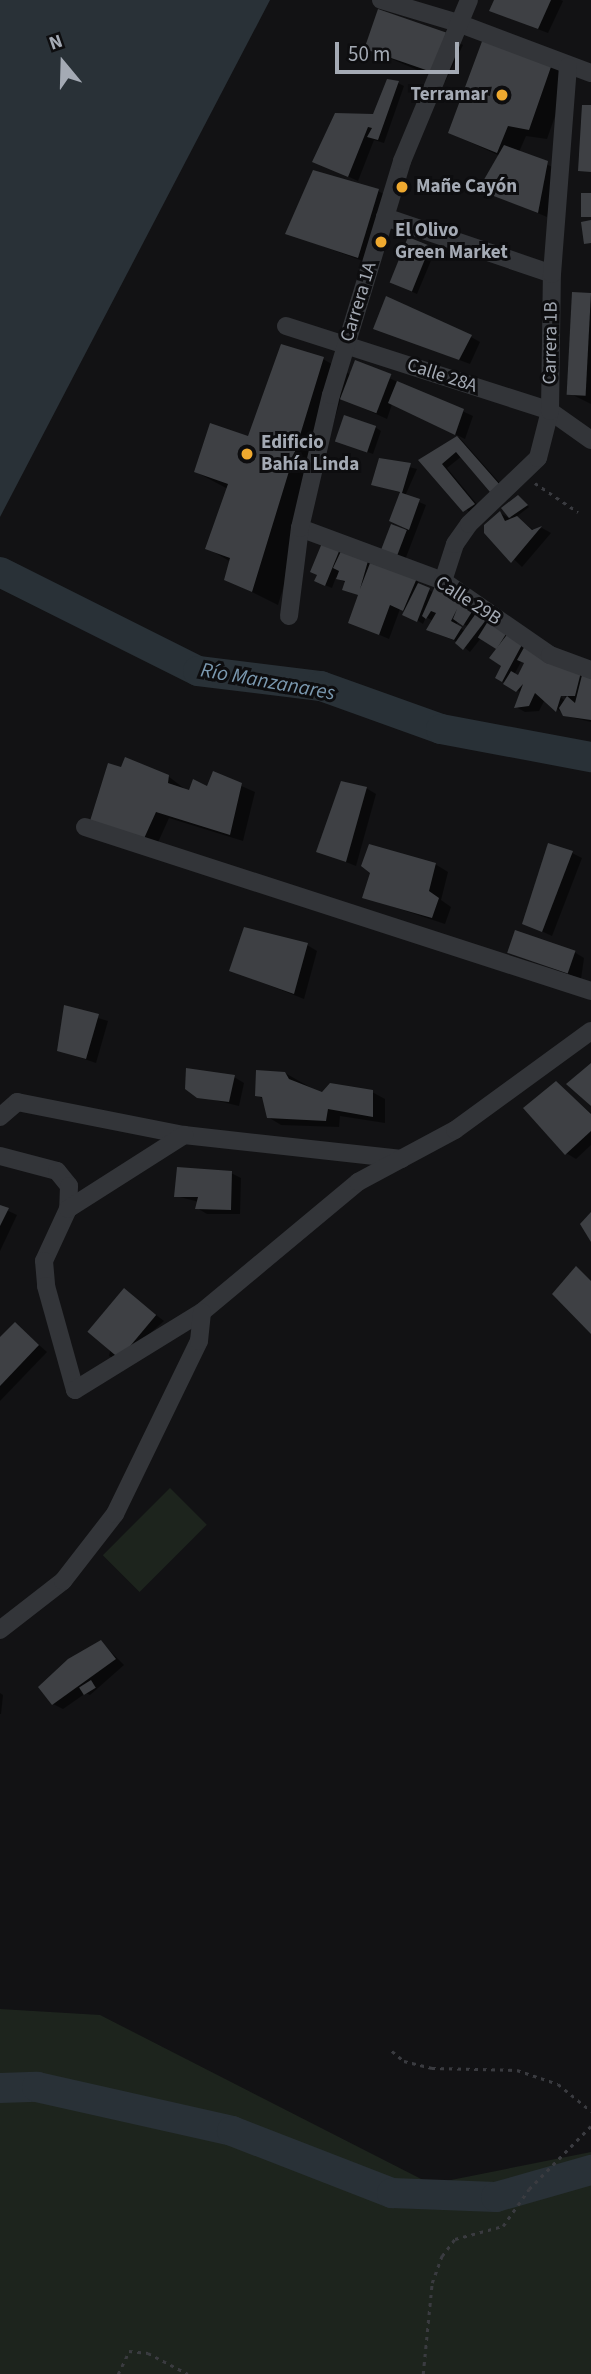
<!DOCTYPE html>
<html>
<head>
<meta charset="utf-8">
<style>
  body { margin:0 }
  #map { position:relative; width:591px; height:2374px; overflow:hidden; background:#121214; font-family:"Source Sans 3",sans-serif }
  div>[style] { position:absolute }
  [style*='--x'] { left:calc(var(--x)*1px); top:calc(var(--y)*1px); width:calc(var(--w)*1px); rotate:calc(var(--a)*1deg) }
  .green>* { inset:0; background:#1d241d; transform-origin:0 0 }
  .water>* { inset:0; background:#293137 }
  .shadow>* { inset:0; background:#0007 }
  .river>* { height:30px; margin:-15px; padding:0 15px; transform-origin:15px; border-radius:15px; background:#293137 }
  .building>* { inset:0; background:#3e4044; transform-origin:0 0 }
  .path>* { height:2.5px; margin-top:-1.25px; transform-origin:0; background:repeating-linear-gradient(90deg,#3a3b40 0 3.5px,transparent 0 8.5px) }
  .minor>* { height:18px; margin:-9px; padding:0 9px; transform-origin:9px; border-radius:9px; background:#333539 }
  .dots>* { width:19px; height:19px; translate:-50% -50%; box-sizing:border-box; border:4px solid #0d0d0f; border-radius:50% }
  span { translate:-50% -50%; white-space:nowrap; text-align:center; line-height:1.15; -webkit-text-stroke:6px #0d0d0f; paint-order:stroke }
  .poi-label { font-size:19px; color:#a4aab4; font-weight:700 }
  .right { translate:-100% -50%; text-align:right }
  .left { translate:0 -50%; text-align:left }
  .street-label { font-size:19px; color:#a4aab4 }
  .water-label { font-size:21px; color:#7b99b0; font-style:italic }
  .north { position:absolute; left:28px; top:28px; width:70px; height:70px; -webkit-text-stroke:5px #0d0d0f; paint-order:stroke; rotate:341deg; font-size:19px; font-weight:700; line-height:28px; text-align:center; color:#a4aab4 }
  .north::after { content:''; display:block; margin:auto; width:24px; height:32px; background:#a4aab4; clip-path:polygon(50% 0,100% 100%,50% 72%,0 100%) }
  .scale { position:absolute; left:335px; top:42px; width:124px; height:32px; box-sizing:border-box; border:4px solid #a4aab4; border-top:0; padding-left:9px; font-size:21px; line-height:24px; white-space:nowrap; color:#a4aab4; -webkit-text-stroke:5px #0d0d0f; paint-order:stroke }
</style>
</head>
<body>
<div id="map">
  <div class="green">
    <i style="left:170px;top:1488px;width:52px;height:95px;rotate:45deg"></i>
    <i style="clip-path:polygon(0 2009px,100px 2015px,431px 2184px,591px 2152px,591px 2374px,0 2374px)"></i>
  </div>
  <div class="water">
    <i style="clip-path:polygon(0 0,270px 0,0 517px)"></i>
  </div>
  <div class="shadow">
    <i style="clip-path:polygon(496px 0,561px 0,563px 1px,548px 33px,491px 11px)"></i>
    <i style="clip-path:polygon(445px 35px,463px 45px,445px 82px,364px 47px)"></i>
    <i style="clip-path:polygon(551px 66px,569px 76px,547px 139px,526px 136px,519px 152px,557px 169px,547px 217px,481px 189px,500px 156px,450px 133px)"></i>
    <i style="clip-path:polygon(398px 83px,404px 86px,384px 143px,374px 140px,358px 181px,314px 161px,372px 115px)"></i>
    <i style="clip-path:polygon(378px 191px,391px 198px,371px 264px,287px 233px)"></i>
    <i style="clip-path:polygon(429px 248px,435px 251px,417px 294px,397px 285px)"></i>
    <i style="clip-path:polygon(591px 294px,591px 404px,571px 394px)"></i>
    <i style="clip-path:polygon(375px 328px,471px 337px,480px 342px,470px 364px)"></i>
    <i style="clip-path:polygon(323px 359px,351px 375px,356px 363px,473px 416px,465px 439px,392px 404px,387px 419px,341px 398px,278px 605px,226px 579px,231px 562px,207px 548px,228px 489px,196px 472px,249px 438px)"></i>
    <i style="clip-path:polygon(375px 427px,381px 431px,373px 454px,336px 440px)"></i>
    <i style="clip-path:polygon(459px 437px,505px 489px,462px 456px,447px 468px,480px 508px,471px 514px,421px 460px)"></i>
    <i style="clip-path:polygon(381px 460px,417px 469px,405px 496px,426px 505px,405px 560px,390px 554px,406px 528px,401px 493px,373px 484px)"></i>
    <i style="clip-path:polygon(520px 498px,529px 507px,516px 517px,535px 531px,542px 528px,551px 533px,522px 567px,486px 532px,500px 513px,513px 520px,503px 508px)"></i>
    <i style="clip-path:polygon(evenodd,323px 545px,417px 580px,421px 587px,477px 610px,472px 622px,480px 612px,591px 675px,591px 722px,566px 716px,545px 699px,539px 711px,525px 712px,516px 707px,522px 693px,497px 678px,504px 665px,498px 650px,481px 638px,470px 652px,458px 642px,435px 633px,433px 621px,426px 617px,423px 624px,400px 609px,389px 639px,350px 622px,360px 596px,344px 589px,346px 583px,336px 577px,332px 588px,322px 584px,323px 545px,458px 621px,469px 627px,466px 632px,456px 625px,458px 621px,323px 545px,522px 660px,526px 663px,519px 677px,514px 675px,522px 660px,323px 545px,554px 690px,571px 700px,564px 700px,554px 690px)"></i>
    <i style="clip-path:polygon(214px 774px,255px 792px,243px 841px,169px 818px,155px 849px,105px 827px,168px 776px,190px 793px,208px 788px)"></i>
    <i style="clip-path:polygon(366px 788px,376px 794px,356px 866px,318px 851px)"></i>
    <i style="clip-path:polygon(572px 853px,582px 858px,552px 936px,524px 923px)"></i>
    <i style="clip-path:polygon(435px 864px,448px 872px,441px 900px,451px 907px,445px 924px,364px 897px)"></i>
    <i style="clip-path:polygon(307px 945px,317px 951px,304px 999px,231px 970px)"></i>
    <i style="clip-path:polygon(509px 952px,574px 952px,584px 958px,581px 979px)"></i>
    <i style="clip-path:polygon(65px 1008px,108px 1021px,96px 1063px,58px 1050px)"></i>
    <i style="clip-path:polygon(285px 1073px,322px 1094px,372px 1092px,385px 1099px,385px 1123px,340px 1116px,339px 1127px,281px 1125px,268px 1117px,265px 1100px,256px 1095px)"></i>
    <i style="clip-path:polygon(234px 1077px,244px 1083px,239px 1106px,198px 1096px)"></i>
    <i style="clip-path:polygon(556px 1084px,591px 1113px,591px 1145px,576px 1159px,566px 1153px)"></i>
    <i style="clip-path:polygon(231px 1173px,241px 1178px,240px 1214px,207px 1214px,197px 1208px,199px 1202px,176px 1196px)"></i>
    <i style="clip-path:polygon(0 1207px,17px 1215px,0 1251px)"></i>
    <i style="clip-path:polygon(124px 1290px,164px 1321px,119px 1361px,109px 1356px)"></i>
    <i style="clip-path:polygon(15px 1324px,47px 1352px,0 1401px,0 1340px)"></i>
    <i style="clip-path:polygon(101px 1642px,124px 1665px,90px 1695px,86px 1693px,63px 1709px,53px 1704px)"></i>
    <i style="clip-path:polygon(0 1693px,3px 1695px,1px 1714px,0 1714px)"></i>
  </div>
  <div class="river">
    <i style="--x:0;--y:572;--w:221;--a:26.6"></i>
    <i style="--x:198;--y:671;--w:124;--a:7"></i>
    <i style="--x:321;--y:686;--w:127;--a:19.7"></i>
    <i style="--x:441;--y:729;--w:153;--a:10.6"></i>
    <i style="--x:0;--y:2088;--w:37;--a:-2"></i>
    <i style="--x:37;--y:2087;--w:200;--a:12.7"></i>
    <i style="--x:232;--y:2131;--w:172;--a:21.2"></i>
    <i style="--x:392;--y:2193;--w:104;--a:2.2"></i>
    <i style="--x:496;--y:2197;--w:99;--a:-15.9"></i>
  </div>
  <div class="building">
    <i style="clip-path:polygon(494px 0,551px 0,538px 29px,489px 11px)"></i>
    <i style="left:378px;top:9px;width:72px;height:42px;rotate:19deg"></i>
    <i style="clip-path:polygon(484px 36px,552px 64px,529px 130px,508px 126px,497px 153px,448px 133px)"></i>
    <i style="clip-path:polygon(387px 79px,399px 81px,378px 140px,367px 137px,372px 128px,368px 127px,348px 177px,312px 162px,335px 113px,373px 114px)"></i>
    <i style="clip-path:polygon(582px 105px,591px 105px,591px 172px,578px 171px)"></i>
    <i style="clip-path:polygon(504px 145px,548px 161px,538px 213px,478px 190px)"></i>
    <i style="clip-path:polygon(313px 170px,379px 189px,358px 258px,285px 234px)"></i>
    <i style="left:591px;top:193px;width:24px;height:10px;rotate:90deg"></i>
    <i style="clip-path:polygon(591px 220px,591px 243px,584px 244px,581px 222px)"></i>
    <i style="left:408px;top:237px;width:24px;height:49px;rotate:22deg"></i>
    <i style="left:572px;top:292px;width:19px;height:103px;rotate:3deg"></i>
    <i style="clip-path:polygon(386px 296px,472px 335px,459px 360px,373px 329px)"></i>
    <i style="clip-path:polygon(281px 344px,324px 357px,252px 592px,224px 580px,230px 558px,205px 549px,228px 484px,194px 472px,210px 423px,248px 436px)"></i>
    <i style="left:355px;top:360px;width:39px;height:42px;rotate:21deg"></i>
    <i style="clip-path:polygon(397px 381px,464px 409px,455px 435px,388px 403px)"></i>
    <i style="left:344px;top:415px;width:34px;height:28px;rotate:19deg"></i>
    <i style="clip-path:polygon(457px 436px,500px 485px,490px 492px,456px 452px,442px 464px,475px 504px,463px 512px,418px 460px)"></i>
    <i style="clip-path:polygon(379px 458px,411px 463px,402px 493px,420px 499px,409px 530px,389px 521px,400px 492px,371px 485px)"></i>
    <i style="clip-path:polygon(518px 495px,528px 505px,509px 518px,501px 508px)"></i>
    <i style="clip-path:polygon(500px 511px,505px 521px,517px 516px,532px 530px,542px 526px,511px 563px,484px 533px,484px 525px)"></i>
    <i style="left:391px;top:524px;width:17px;height:29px;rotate:21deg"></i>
    <i style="clip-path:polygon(322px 543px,340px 549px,325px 586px,314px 581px,317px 575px,310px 572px)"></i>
    <i style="clip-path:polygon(342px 549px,368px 561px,360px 589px,370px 563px,417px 578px,403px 611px,390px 605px,379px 635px,348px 623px,358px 595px,342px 590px,345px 581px,336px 579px,339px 571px,333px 568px)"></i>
    <i style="clip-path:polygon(418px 583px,430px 588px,417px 622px,402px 615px)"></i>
    <i style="clip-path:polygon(436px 584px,475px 607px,463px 626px,453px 619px,457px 609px,451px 621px,462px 627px,454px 640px,426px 630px,436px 613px,431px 611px,426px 619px,422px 616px)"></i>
    <i style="clip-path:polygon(479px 609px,489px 616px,463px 650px,455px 643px)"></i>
    <i style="left:490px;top:618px;width:22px;height:23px;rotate:32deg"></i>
    <i style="clip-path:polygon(509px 632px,524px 641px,502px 682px,495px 678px,501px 666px,489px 658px)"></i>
    <i style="clip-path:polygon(527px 642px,582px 668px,575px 696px,561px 696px,556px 712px,535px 693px,529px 706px,514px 708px,523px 684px,516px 692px,503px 684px,511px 671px,518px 675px,524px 663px,517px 660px)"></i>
    <i style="clip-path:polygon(583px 671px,591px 673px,591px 720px,563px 716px,559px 708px,567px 696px,575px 703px)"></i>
    <i style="clip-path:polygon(125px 757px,169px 775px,168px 783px,189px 790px,193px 779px,207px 786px,213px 771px,242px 783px,230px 835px,156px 812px,142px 843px,90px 821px,108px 763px,121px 767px)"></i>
    <i style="clip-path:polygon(341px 781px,367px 787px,346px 862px,316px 852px)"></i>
    <i style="clip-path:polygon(548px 843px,573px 851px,542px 932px,522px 924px)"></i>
    <i style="clip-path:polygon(369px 844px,436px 863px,429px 891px,439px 898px,432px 918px,362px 898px,370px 873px,361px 866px)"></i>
    <i style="clip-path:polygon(244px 927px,308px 943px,294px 994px,229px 971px)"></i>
    <i style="left:515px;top:930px;width:64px;height:24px;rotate:19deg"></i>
    <i style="clip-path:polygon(64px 1005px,99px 1014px,86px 1059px,57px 1051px)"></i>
    <i style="clip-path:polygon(591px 1063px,591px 1106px,566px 1084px)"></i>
    <i style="clip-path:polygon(186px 1068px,235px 1075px,229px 1102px,197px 1098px,185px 1089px)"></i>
    <i style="clip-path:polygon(256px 1070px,285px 1072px,289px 1079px,322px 1092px,330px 1083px,373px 1090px,373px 1117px,328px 1109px,326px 1121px,267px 1118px,262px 1097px,255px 1096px)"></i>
    <i style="clip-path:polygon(556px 1081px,591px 1114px,591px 1131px,565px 1155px,523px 1108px)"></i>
    <i style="clip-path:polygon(177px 1167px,232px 1171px,231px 1210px,195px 1209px,198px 1197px,174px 1197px)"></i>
    <i style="clip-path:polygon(0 1205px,9px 1208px,0 1226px)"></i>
    <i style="clip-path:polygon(591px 1212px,591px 1242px,580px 1224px)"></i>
    <i style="clip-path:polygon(576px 1266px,591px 1281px,591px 1334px,552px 1294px)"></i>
    <i style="left:124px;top:1288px;width:42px;height:57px;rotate:40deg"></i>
    <i style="clip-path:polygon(15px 1322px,39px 1345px,0 1386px,0 1337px)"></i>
    <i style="clip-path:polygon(101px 1640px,116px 1659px,52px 1705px,38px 1687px,68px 1659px)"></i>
    <i style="left:91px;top:1680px;width:9px;height:14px;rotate:58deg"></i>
  </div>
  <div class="path">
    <i style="--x:535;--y:483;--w:52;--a:34"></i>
    <i style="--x:392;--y:2051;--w:16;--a:40"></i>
    <i style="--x:404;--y:2061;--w:29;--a:14"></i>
    <i style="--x:432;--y:2068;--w:85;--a:1.3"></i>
    <i style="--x:517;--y:2070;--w:43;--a:18.9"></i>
    <i style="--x:558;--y:2084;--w:43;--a:39.3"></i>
    <i style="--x:118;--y:2374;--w:25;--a:-64"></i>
    <i style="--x:129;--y:2351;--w:19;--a:6"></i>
    <i style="--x:148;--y:2353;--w:45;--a:27.7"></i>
    <i style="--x:423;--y:2374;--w:91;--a:-84.4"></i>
    <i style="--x:432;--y:2283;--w:29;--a:-70"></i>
    <i style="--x:442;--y:2256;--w:21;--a:-53"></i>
    <i style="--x:455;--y:2239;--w:50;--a:-15.2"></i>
    <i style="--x:503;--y:2226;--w:45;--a:-54.9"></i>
    <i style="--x:529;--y:2189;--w:88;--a:-45.5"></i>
  </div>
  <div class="minor">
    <i style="--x:381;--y:0;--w:80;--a:16.6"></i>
    <i style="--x:458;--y:23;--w:142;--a:20.6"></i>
    <i style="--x:385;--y:217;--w:176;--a:18.8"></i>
    <i style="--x:286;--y:326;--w:277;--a:17.8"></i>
    <i style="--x:550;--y:411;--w:50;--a:35.3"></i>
    <i style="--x:300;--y:528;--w:153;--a:20.3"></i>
    <i style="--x:443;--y:581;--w:130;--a:34.7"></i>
    <i style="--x:550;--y:655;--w:44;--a:20.1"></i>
    <i style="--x:443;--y:581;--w:39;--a:-72"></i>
    <i style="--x:455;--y:544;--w:24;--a:-55"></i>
    <i style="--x:469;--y:524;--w:95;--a:-43.7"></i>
    <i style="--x:538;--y:458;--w:49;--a:-75.7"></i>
    <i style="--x:550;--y:411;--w:137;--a:-89.2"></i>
    <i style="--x:552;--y:274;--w:208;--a:-85.6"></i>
    <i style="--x:289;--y:616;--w:89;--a:-82.9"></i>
    <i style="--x:300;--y:528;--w:137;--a:-76.9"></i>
    <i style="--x:331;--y:395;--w:245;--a:-73.1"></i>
    <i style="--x:402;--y:161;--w:174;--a:-67.4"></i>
    <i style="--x:85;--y:827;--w:532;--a:17.96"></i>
    <i style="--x:0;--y:1117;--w:23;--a:-41"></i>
    <i style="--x:17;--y:1102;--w:170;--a:11.2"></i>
    <i style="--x:184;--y:1135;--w:219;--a:6.3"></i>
    <i style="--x:0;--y:1156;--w:59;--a:14.7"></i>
    <i style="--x:57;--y:1171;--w:19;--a:51"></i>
    <i style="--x:69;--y:1186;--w:23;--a:92"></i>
    <i style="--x:68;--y:1209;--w:57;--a:114.8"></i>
    <i style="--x:44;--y:1261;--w:25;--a:85"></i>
    <i style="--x:46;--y:1286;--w:108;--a:74.4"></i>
    <i style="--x:75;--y:1390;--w:149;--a:-31.6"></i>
    <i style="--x:202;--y:1312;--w:203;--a:-39.8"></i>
    <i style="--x:358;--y:1182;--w:110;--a:-28.2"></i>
    <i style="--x:455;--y:1130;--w:168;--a:-36.1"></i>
    <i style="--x:68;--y:1209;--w:138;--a:-32.5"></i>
    <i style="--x:0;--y:1630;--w:80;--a:-37.9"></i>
    <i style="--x:63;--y:1581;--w:85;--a:-52.2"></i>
    <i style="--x:115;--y:1514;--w:192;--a:-64.1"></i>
    <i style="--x:199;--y:1341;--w:29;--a:-84"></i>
  </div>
  <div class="dots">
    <i style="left:502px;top:95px;background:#efa92f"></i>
    <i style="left:402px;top:187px;background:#efa92f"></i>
    <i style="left:381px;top:242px;background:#efa92f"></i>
    <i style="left:247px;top:454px;background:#efa92f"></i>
  </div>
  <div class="poi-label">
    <span class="right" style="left:488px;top:95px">Terramar</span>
    <span class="left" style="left:416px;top:187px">Mañe Cayón</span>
    <span class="left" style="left:395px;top:242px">El Olivo<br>Green Market</span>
    <span class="left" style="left:261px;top:454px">Edificio<br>Bahía Linda</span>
  </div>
  <div class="street-label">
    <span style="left:359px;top:302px;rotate:-73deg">Carrera 1A</span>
    <span style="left:551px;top:343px;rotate:-89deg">Carrera 1B</span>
    <span style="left:442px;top:376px;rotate:18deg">Calle 28A</span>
    <span style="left:468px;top:601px;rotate:33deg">Calle 29B</span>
  </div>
  <div class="water-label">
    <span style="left:268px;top:681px;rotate:10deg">Río Manzanares</span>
  </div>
  <div class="north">N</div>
  <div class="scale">50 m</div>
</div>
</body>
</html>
